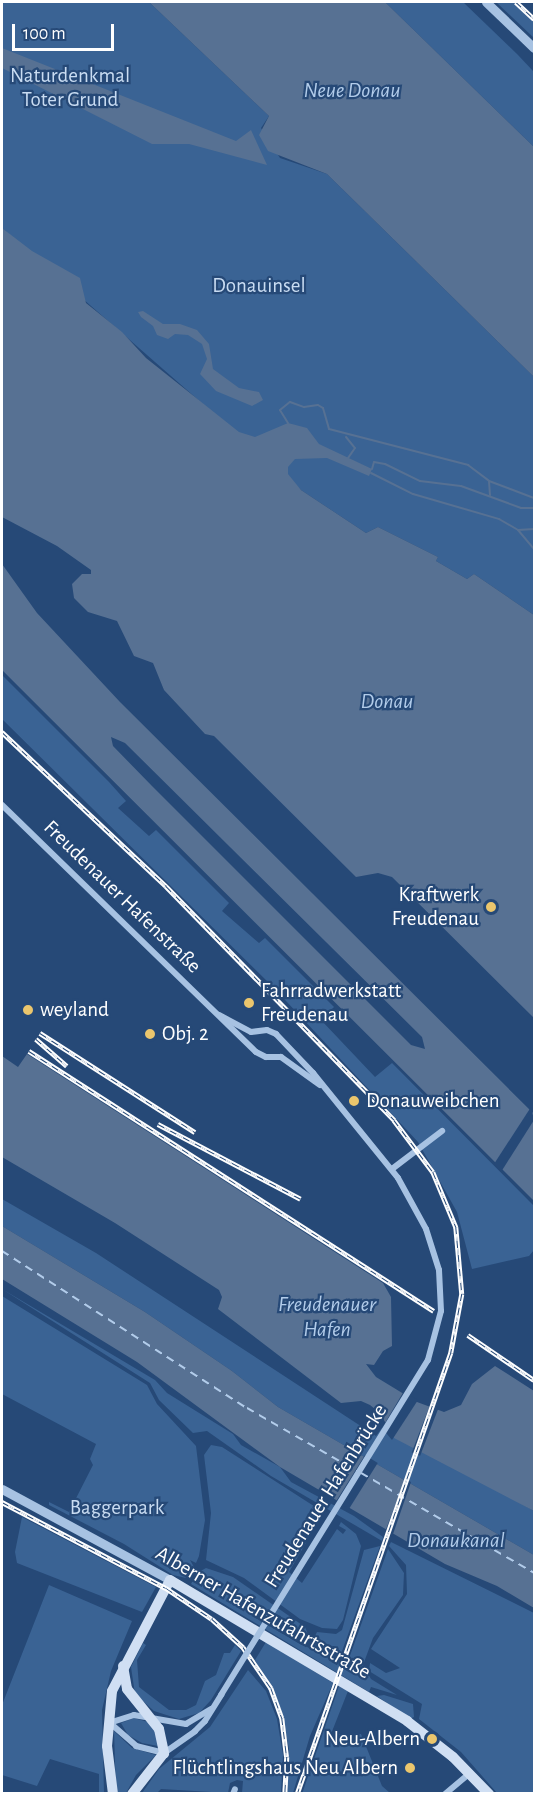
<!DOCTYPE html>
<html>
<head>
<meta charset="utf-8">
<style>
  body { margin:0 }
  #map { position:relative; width:536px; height:1795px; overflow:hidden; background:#264977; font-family:"Alegreya Sans",sans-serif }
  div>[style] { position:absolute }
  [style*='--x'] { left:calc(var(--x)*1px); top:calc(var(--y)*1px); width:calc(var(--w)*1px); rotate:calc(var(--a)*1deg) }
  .green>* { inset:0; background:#3a6394 }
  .water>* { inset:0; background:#577193 }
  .pier>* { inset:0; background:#264977; transform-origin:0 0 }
  .stream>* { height:2px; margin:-1px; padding:0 1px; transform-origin:1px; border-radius:1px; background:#577193 }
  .ferry>* { height:1.5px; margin-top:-0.75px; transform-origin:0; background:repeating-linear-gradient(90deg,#b2ccea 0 8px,transparent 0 14px) }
  .minor>* { height:6px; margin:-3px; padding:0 3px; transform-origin:3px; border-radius:3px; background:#a7c2e2 }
  .tertiary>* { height:9px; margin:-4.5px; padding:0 4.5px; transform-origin:4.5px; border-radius:4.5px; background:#a7c2e2 }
  .secondary>* { height:10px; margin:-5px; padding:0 5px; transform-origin:5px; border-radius:5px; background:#d0dff3 }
  .rail>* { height:4.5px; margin-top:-2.25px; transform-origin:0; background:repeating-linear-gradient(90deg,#264977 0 7px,#fff 0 14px); box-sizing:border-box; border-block:2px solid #fff }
  .minor-bridge>* { height:6px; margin:-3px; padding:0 3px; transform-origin:3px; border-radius:3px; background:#a7c2e2 }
  .dots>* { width:16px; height:16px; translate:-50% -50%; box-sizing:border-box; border:3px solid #264977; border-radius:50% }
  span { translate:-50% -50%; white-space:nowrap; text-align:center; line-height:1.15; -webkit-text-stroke:4.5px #264977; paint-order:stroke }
  .park-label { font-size:21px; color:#c9dcf2 }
  .poi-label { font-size:21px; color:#fff }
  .right { translate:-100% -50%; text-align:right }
  .left { translate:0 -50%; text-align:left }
  .street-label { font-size:21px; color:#fff }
  .water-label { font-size:22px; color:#b2ccea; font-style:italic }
  .frame { position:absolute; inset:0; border:3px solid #fff; pointer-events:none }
  .scale { position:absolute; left:12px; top:24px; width:102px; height:27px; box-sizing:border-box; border:3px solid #fff; border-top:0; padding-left:8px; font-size:18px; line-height:21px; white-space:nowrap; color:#fff; -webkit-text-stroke:4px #264977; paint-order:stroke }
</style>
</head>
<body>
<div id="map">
  <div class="green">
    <i style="clip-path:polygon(2px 2px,149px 2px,269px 116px,261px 128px,280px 158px,327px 174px,534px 377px,534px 615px,474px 574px,467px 579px,436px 561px,438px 557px,378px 527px,366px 533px,301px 490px,2px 228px)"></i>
    <i style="clip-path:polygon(385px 2px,463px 2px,518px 55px,534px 72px,534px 147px)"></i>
    <i style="clip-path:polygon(496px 2px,514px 2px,534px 22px,534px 38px)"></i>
    <i style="clip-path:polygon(2px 675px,109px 782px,126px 801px,118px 808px,149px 836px,156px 830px,229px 903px,222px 911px,259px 943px,265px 938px,334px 1007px,321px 1020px,375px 1077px,392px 1063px,534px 1206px,534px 1250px,529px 1256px,472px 1269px,457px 1212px,418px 1142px,272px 986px,2px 719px)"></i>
    <i style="clip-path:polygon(2px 1199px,96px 1253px,376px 1436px,384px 1425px,534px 1511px,534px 1555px,278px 1407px,232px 1371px,145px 1312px,2px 1226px)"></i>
    <i style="clip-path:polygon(2px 1289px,155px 1380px,167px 1393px,233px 1434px,241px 1445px,280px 1467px,291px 1482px,354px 1516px,383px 1537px,382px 1541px,271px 1476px,207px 1431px,193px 1433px,159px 1400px,150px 1383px)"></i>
    <i style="clip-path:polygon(2px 1296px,147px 1385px,157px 1404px,196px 1446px,205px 1520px,199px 1556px,196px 1563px,190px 1560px,194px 1567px,186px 1578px,173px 1575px,124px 1544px,49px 1505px,49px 1502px,69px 1512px,93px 1465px,90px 1459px,96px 1444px,2px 1394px)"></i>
    <i style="clip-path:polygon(211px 1445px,222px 1447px,320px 1510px,321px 1517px,289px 1572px,302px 1583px,337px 1529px,343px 1534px,346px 1530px,339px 1526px,341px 1522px,356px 1534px,361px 1546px,343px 1620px,337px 1629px,322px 1628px,300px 1619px,244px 1578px,206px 1560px,211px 1513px,204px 1455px)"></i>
    <i style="clip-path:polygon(22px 1517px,156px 1587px,142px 1612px,17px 1563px,15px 1552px)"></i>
    <i style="clip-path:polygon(391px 1542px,534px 1613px,534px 1793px,497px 1793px,461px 1752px,419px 1719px,422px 1704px,369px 1671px,370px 1663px,386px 1673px,400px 1668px,371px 1649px,407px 1594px,406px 1565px,389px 1546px)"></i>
    <i style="clip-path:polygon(380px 1546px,341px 1654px,315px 1648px,312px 1642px,317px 1632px,336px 1634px,342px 1630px,364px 1550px)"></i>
    <i style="clip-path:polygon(388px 1549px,404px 1573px,403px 1595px,373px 1638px,363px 1665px,371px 1679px,397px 1695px,371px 1687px,369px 1692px,191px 1584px,197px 1573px,206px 1568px,233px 1577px,305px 1627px,308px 1634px,300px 1640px,251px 1613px,256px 1618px,300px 1644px,347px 1664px)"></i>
    <i style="clip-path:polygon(49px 1585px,132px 1621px,111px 1671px,102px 1710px,104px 1793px,99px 1793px,99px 1774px,50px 1759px,37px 1786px,2px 1775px,2px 1705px)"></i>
    <i style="clip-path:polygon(266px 1642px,333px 1683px,310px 1736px,293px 1793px,287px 1793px,289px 1749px,283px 1719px,255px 1660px)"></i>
    <i style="clip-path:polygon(143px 1643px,146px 1645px,137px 1660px,139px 1687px,169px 1710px,186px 1710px,196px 1705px,205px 1681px,216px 1675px,224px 1653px,230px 1653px,235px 1645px,241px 1651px,211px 1700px,199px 1713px,179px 1719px,154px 1711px,135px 1694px,131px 1667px)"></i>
    <i style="clip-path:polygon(248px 1670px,266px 1691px,277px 1719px,283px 1755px,281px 1793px,242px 1793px,243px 1781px,237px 1780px,230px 1783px,228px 1793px,161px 1789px,157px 1793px,142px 1793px,159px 1769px,210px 1727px)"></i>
    <i style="clip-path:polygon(339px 1686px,348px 1691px,331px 1734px,361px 1734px,382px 1786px,390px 1793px,302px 1794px)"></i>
    <i style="clip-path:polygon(384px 1695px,413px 1704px,414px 1717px,410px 1719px,377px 1696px)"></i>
    <i style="clip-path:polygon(134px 1718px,148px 1722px,157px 1732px,158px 1746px,142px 1743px,128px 1735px,121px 1723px)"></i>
    <i style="clip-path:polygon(114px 1731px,132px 1748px,156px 1755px,136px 1775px,126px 1793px,116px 1793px)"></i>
  </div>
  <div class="water">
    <i style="clip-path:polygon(149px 2px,385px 2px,534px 147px,534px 377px,327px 174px,268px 151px,259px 135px,269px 116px)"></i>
    <i style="clip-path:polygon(2px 48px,236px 141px,251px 130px,267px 165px,189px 144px,152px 144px,2px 68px)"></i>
    <i style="clip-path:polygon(2px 228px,32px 251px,80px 278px,86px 303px,122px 332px,146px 358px,239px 432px,255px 437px,288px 423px,307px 428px,319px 444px,372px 469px,369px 476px,327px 458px,295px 459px,288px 467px,288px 474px,301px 490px,366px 533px,378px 527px,438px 557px,436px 561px,467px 579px,474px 574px,534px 615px,534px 1018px,392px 877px,378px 873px,356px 877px,214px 736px,205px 734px,164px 690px,153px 663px,134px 656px,117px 621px,88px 612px,74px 598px,72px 584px,82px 574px,91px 574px,91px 570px,57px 546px,2px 517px)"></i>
    <i style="clip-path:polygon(143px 311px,163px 324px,180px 324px,197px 330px,209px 344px,213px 369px,239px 388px,259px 392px,263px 400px,252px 406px,216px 391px,200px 374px,207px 359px,202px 344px,188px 335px,175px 334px,168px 339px,157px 335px,153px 326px,141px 317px,138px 312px)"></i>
    <i style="clip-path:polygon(evenodd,2px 564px,37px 613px,120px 702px,534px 1114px,534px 1201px,2px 670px,2px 564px,111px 737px,125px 743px,422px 1037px,425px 1049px,411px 1045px,152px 786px,113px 746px,111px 737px)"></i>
    <i style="clip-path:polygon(27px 1054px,383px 1283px,391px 1297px,392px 1346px,383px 1351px,374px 1365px,366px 1364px,376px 1377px,417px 1402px,444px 1412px,461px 1405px,472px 1384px,495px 1366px,534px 1391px,534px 1511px,394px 1438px,380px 1413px,370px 1405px,361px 1401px,341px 1403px,218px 1309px,222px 1297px,219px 1290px,115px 1223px,2px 1157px,2px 1056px,18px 1067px)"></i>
    <i style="clip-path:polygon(2px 1226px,145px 1312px,232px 1371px,278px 1407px,534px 1555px,534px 1608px,497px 1586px,445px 1564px,280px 1467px,137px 1362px,2px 1279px)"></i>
  </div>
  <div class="pier">
    <i style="clip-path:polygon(531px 1107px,534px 1120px,501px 1172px,494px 1164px)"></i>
    <i style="clip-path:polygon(404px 1391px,418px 1400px,392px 1440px,382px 1428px)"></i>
    <i style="left:430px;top:1405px;width:9px;height:51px;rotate:21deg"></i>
    <i style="left:365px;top:1455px;width:15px;height:54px;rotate:32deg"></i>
    <i style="clip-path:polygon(405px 1479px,411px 1482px,392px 1537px,385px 1532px)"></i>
  </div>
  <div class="stream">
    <i style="--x:288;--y:423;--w:15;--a:-122"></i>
    <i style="--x:280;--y:410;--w:13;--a:-39"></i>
    <i style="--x:290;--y:402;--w:15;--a:20"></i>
    <i style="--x:304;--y:407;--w:14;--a:-8"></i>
    <i style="--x:318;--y:405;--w:6;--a:31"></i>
    <i style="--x:323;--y:408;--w:22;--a:74"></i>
    <i style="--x:329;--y:429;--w:144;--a:14.5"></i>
    <i style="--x:468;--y:465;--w:26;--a:37"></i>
    <i style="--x:489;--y:481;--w:48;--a:20.7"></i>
    <i style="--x:346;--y:437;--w:14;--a:51"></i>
    <i style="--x:355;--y:448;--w:12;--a:125"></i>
    <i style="--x:372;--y:469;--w:7;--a:-74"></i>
    <i style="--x:374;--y:462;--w:11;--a:10"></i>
    <i style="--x:385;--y:464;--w:39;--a:26"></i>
    <i style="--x:420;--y:481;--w:41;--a:7"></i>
    <i style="--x:461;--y:486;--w:64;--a:20.1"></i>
    <i style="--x:521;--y:508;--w:13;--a:0"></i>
    <i style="--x:371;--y:473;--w:47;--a:26.6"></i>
    <i style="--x:413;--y:494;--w:90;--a:16.2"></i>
    <i style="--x:499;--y:519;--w:22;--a:30"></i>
    <i style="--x:518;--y:530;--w:16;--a:-4"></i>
    <i style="--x:489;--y:481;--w:14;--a:86"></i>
    <i style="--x:518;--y:530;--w:25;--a:50"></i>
  </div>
  <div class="ferry">
    <i style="--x:2;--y:1251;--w:291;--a:32.7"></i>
    <i style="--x:247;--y:1408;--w:127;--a:29.8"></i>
    <i style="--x:361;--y:1473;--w:200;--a:30"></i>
  </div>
  <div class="minor">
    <i style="--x:2;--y:805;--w:354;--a:44.2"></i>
    <i style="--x:256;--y:1052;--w:11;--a:27"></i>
    <i style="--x:266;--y:1057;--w:15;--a:0"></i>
    <i style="--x:281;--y:1057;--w:48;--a:35.7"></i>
    <i style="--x:219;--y:1015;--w:36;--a:28"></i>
    <i style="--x:251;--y:1032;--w:16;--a:-7"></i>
    <i style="--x:267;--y:1030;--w:10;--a:24"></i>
    <i style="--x:276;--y:1034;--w:54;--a:46.5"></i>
    <i style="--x:313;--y:1073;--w:135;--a:51"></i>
    <i style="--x:398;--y:1178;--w:58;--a:61.2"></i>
    <i style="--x:426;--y:1229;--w:43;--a:72.4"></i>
    <i style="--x:439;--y:1270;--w:41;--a:87.2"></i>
    <i style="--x:441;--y:1311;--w:51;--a:104.9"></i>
    <i style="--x:392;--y:1169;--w:63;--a:-37.2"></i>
    <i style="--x:211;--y:1709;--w:29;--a:149"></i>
    <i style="--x:186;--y:1724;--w:53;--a:-170.2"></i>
    <i style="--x:134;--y:1715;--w:25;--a:162"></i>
    <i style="--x:110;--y:1723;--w:35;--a:41"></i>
    <i style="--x:136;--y:1746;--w:29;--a:14"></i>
    <i style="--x:164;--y:1753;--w:38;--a:-35"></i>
    <i style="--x:195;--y:1731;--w:14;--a:-45"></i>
    <i style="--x:205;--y:1721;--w:31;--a:-58"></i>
    <i style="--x:233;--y:1794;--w:5;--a:-68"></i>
    <i style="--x:445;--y:1794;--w:33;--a:-40"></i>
  </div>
  <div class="tertiary">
    <i style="--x:486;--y:2;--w:66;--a:43.8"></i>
    <i style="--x:2;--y:1489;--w:191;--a:28.4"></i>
  </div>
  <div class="secondary">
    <i style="--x:123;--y:1666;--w:23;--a:80"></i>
    <i style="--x:127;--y:1689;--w:51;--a:51.3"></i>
    <i style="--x:159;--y:1729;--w:25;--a:78"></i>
    <i style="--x:164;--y:1753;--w:52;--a:128"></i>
    <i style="--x:113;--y:1794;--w:48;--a:-97.1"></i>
    <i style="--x:107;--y:1746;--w:55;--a:-84.8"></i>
    <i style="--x:112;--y:1691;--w:125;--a:-62.4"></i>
    <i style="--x:170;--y:1580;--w:276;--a:30.7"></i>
    <i style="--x:407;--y:1721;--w:58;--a:38"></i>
    <i style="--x:453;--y:1757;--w:52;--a:45.8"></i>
  </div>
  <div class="rail">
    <i style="--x:516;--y:2;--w:25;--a:43"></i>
    <i style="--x:2;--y:732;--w:225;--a:43.2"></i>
    <i style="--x:166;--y:886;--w:327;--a:45.7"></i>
    <i style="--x:394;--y:1120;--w:65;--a:53.1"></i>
    <i style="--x:433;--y:1172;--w:60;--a:67.3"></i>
    <i style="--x:456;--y:1227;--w:67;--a:84.9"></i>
    <i style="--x:462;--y:1294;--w:60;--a:100.6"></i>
    <i style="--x:451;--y:1353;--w:467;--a:109.2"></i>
    <i style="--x:40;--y:1033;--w:184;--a:32.6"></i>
    <i style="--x:36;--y:1039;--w:41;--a:41.1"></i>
    <i style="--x:29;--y:1051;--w:481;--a:32.7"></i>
    <i style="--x:158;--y:1124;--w:161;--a:27.7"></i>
    <i style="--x:468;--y:1335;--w:80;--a:34.3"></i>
    <i style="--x:2;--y:1502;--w:185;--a:27.7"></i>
    <i style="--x:166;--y:1588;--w:55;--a:34"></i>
    <i style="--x:212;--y:1619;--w:42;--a:42.1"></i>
    <i style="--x:243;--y:1647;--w:50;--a:55.7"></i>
    <i style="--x:271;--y:1688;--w:32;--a:70"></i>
    <i style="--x:282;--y:1718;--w:39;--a:83"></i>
    <i style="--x:287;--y:1757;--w:37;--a:93"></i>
  </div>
  <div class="minor-bridge">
    <i style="--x:221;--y:1695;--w:394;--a:-58.3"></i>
  </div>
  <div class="dots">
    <i style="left:491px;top:907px;background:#ebc66d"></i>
    <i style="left:249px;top:1003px;background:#ebc66d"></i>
    <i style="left:28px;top:1010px;background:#ebc66d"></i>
    <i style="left:150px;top:1034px;background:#ebc66d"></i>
    <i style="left:354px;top:1101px;background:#ebc66d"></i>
    <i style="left:432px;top:1739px;background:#ebc66d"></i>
    <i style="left:410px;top:1768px;background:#ebc66d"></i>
  </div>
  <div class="park-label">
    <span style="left:70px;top:88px">Naturdenkmal<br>Toter Grund</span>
    <span style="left:259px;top:286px">Donauinsel</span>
    <span style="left:117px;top:1508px">Baggerpark</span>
  </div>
  <div class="poi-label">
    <span class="right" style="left:479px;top:907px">Kraftwerk<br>Freudenau</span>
    <span class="left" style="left:261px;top:1003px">Fahrradwerkstatt<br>Freudenau</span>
    <span class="left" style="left:40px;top:1010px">weyland</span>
    <span class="left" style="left:162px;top:1034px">Obj. 2</span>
    <span class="left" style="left:366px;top:1101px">Donauweibchen</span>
    <span class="right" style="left:420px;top:1739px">Neu-Albern</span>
    <span class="right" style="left:398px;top:1768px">Flüchtlingshaus Neu Albern</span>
  </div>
  <div class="street-label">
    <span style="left:122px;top:897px;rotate:44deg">Freudenauer Hafenstraße</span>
    <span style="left:326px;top:1496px;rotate:-58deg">Freudenauer Hafenbrücke</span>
    <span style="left:263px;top:1613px;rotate:30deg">Alberner Hafenzufahrtsstraße</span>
  </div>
  <div class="water-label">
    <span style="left:352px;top:91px">Neue Donau</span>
    <span style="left:387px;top:702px">Donau</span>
    <span style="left:327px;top:1317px">Freudenauer<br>Hafen</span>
    <span style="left:456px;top:1541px">Donaukanal</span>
  </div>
  <div class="frame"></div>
  <div class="scale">100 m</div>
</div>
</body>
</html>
